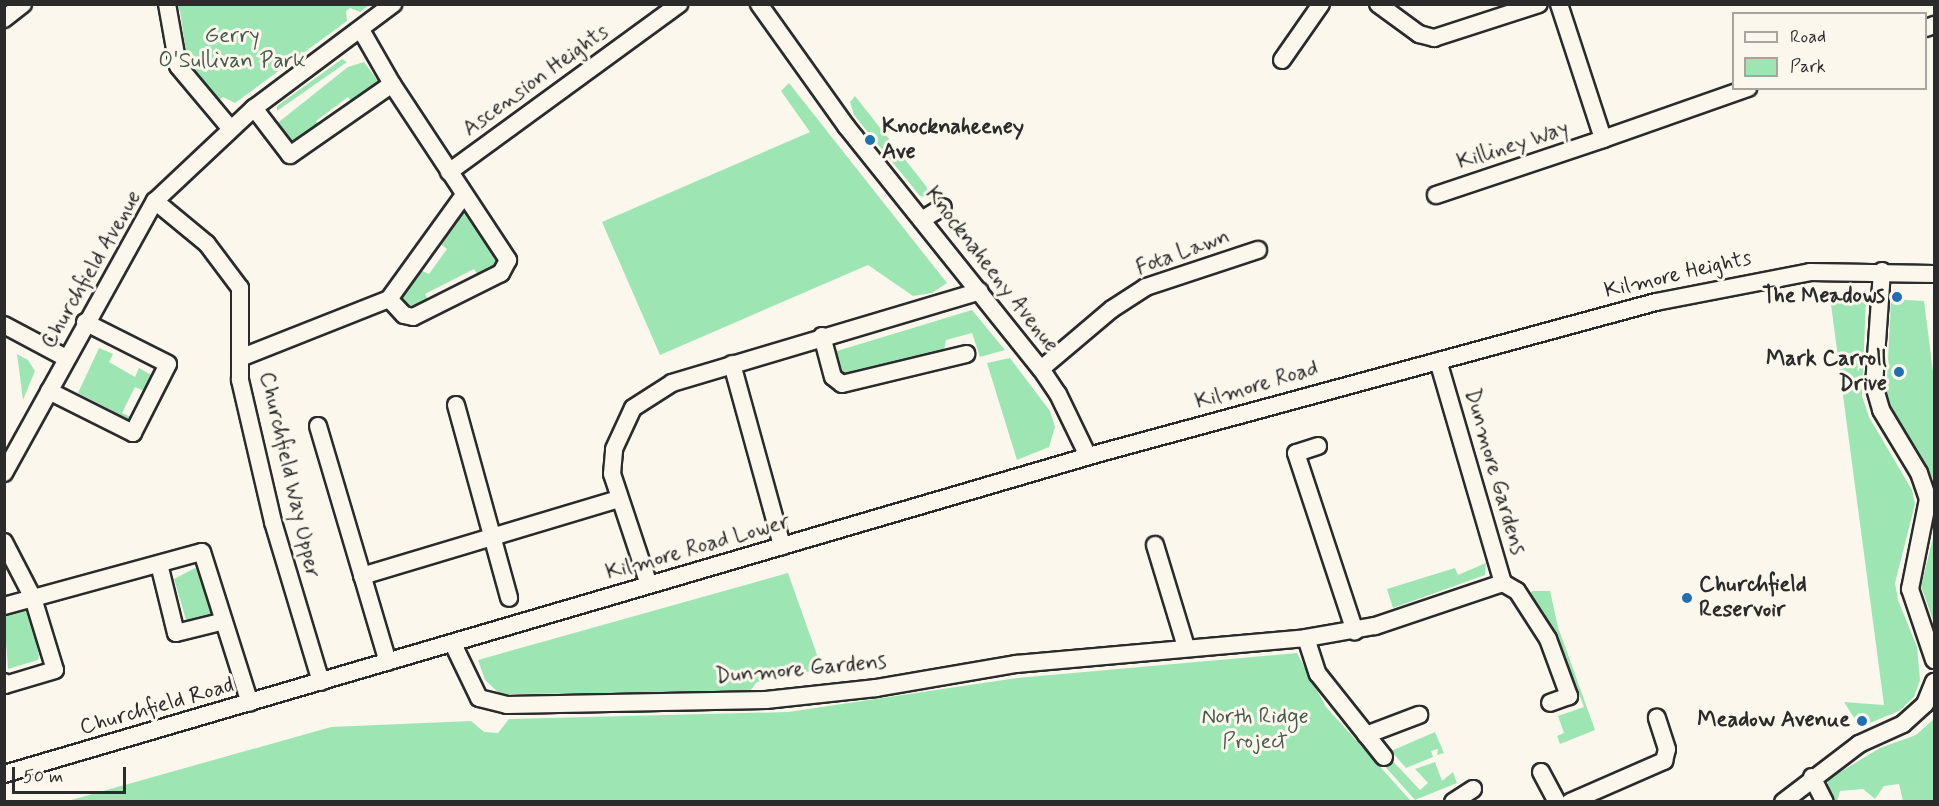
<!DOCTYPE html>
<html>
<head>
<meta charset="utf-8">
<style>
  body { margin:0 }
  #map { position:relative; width:1939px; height:806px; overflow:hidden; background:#fbf7ec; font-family:Mynerve,sans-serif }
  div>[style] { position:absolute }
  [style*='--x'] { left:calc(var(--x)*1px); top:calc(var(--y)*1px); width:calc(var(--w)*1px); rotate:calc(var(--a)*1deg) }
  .green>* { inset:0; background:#9de6b4 }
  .roads { filter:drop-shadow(2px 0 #2b2b2b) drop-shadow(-2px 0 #2b2b2b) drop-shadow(0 2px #2b2b2b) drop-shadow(0 -2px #2b2b2b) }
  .minor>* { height:16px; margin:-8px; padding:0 8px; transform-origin:8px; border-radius:8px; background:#fbf7ec }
  .dots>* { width:16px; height:16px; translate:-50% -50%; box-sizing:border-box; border:3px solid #fbf7ec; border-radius:50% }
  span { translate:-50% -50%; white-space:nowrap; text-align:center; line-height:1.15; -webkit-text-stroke:6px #fbf7ec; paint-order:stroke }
  .park-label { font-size:22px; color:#485a4d }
  .street-label { font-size:22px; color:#2b2b2b }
  .poi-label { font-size:22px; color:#2b2b2b; font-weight:700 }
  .left { translate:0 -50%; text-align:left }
  .right { translate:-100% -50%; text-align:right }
  .frame { position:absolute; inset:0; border:6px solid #2b2b2b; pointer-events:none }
  .legend { position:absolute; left:1732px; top:12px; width:195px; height:78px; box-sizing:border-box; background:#fbf7ec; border:2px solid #a8a59f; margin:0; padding:8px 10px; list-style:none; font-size:18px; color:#2b2b2b }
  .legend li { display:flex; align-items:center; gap:12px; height:30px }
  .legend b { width:30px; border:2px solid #a8a59f }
  .scale { position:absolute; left:12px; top:767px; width:114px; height:27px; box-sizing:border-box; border:3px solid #2b2b2b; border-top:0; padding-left:8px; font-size:18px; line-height:21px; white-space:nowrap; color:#2b2b2b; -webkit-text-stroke:4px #fbf7ec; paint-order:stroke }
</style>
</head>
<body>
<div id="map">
  <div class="green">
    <i style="clip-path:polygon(176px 5px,369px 5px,360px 12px,350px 8px,346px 11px,347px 21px,235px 103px,223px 97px,217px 101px,188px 66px,180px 11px)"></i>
    <i style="clip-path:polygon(342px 59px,347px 62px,277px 111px,277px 106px)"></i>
    <i style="clip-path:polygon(364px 62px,378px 81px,376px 86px,354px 105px,348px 97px,316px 121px,321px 129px,292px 148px,275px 125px,348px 67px)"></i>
    <i style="clip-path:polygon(789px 83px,947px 283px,932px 293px,913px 296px,868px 265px,660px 355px,602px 222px,810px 132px,781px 91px)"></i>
    <i style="clip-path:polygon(855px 96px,926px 186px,932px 199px,920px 196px,854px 115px,850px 102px)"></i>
    <i style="clip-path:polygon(467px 212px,500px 264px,480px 278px,474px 269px,425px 294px,430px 303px,413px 311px,403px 303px,402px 293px,418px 269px,429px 274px,447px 249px,438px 242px,459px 215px)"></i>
    <i style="clip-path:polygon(1830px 297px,1866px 299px,1862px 396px,1869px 417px,1912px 490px,1915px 504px,1895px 583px,1898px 600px,1917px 647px,1920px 680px,1914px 697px,1899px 711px,1860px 727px,1844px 702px,1884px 705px)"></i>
    <i style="clip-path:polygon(1891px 299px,1924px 301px,1934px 380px,1934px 480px,1886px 400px)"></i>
    <i style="clip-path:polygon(972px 310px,1005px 350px,980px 357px,972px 333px,946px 340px,944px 350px,858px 374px,845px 374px,836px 364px,837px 351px)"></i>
    <i style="clip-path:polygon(99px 348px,113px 354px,109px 362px,135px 377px,139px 368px,151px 375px,144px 391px,135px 387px,122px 413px,131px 417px,127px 425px,111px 419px,113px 411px,78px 393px)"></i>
    <i style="clip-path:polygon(17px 354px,28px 360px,35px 371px,23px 400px)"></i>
    <i style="clip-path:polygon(1010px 358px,1050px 411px,1055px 427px,1049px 447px,1017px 460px,987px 363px)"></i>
    <i style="clip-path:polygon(1934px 534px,1934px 623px,1921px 586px)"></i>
    <i style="clip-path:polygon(1486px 563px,1485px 575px,1393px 608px,1387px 589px,1455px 568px,1458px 575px)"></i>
    <i style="clip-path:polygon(195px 568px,200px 571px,214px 615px,209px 621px,187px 623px,174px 579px)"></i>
    <i style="clip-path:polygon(788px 573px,822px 669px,757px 682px,749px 692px,500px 694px,485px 680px,478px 660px)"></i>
    <i style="clip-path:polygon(1532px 591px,1550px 591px,1558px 627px,1595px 730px,1560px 744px,1557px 736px,1564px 733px,1558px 716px,1584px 707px,1553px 629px,1529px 597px)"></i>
    <i style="clip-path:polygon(25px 610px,31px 616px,39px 656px,38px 660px,8px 669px,4px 615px)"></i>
    <i style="clip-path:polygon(1297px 653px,1326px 707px,1411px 801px,64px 802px,331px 727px,471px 721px,484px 732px,498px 733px,509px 719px,788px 712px,1017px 678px)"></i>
    <i style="clip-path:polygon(1934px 719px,1934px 801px,1903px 801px,1899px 784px,1884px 786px,1875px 799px,1863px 789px,1840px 791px,1837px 801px,1832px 799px,1827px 780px,1880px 748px,1916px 735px)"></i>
    <i style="clip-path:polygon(1435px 732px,1444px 753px,1437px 755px,1438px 749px,1431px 751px,1433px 757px,1406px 768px,1391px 751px)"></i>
    <i style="clip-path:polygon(1388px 756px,1420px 790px,1428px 783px,1415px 769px,1435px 762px,1442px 781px,1453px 772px,1457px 783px,1415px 800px,1381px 762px)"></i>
  </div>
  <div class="roads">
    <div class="minor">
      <i style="--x:167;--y:4;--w:63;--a:79.9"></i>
      <i style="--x:178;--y:66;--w:81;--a:50"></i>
      <i style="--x:759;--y:4;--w:150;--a:54.5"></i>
      <i style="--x:846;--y:126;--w:312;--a:51.3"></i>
      <i style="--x:1041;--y:369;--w:30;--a:56"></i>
      <i style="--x:1058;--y:394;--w:69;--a:64.2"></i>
      <i style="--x:1378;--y:4;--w:51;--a:36.2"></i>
      <i style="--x:1419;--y:34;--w:16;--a:15"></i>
      <i style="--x:1434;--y:38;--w:110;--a:-17.9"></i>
      <i style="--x:1559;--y:4;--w:142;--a:71.9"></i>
      <i style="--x:1603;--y:139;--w:154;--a:-19.4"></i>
      <i style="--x:4;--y:19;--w:24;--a:-38"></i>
      <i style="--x:1926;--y:28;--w:9;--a:-21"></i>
      <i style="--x:361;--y:30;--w:62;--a:60.1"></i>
      <i style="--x:392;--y:84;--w:211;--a:56.6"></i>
      <i style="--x:508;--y:260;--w:15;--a:118"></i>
      <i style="--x:501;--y:273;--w:98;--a:153.4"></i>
      <i style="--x:413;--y:317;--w:9;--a:-167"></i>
      <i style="--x:404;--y:315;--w:22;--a:-133"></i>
      <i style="--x:1282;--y:60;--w:68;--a:-55.1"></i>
      <i style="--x:254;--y:108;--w:59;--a:52.5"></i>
      <i style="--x:290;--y:155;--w:124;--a:-34.8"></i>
      <i style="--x:449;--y:172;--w:285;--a:-36.1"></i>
      <i style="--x:1436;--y:195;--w:176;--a:-18.5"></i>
      <i style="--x:155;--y:201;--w:67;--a:39.6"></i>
      <i style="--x:207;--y:244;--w:55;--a:53.1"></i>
      <i style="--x:240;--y:288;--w:92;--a:90"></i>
      <i style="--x:240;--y:380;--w:146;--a:76.9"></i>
      <i style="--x:273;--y:522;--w:167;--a:73.3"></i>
      <i style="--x:923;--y:219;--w:23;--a:-31"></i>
      <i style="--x:1882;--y:271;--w:114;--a:94"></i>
      <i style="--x:1874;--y:385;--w:26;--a:74"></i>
      <i style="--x:1881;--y:410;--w:74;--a:58.9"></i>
      <i style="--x:1919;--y:473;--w:28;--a:71"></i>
      <i style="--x:1928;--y:499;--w:92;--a:101.3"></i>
      <i style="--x:1910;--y:589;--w:75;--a:71.3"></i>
      <i style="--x:4;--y:325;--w:70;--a:28"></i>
      <i style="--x:822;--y:336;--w:42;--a:75"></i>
      <i style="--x:833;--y:377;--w:11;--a:38"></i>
      <i style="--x:842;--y:384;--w:128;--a:-13.6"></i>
      <i style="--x:240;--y:358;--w:160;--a:-21.6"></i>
      <i style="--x:389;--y:299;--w:128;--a:-54.2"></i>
      <i style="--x:732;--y:364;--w:189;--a:74.6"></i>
      <i style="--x:1041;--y:369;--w:93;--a:-40.2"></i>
      <i style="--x:1112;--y:309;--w:40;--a:-32.9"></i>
      <i style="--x:1146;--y:287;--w:118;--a:-18.3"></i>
      <i style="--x:49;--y:391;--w:94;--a:26.6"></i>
      <i style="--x:133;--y:433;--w:77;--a:-63.1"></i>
      <i style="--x:168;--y:364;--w:93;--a:-153.2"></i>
      <i style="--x:456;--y:405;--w:200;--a:74.6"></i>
      <i style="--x:318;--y:426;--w:246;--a:73.5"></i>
      <i style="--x:1318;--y:446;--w:23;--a:162"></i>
      <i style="--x:1296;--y:453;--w:188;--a:71.7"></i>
      <i style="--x:4;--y:473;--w:311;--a:-61"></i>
      <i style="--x:155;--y:201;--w:136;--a:-43.2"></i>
      <i style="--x:254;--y:108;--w:174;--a:-36.8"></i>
      <i style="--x:4;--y:542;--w:63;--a:62.6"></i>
      <i style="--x:33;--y:598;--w:75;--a:73"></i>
      <i style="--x:55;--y:670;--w:52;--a:163.3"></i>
      <i style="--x:5;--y:685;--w:3;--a:-108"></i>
      <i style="--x:1155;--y:545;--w:107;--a:73.1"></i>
      <i style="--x:159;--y:564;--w:71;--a:76.2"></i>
      <i style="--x:176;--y:633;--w:49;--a:-14"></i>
      <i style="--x:362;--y:576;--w:267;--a:-16.7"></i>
      <i style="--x:1503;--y:583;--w:16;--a:30"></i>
      <i style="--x:1517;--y:591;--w:57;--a:57.1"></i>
      <i style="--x:1548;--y:639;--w:61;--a:69.8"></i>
      <i style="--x:1569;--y:696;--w:20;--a:160"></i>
      <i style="--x:649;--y:585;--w:117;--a:-108.4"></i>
      <i style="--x:612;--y:474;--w:25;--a:-85"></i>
      <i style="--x:614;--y:449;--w:45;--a:-65.1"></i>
      <i style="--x:633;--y:408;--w:46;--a:-32.7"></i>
      <i style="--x:672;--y:383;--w:321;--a:-16.6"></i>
      <i style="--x:4;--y:606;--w:205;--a:-15.3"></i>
      <i style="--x:202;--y:552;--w:158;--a:72.4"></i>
      <i style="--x:1306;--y:638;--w:38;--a:72"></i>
      <i style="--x:1318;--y:674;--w:106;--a:51.5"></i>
      <i style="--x:453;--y:644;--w:60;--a:64.3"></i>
      <i style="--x:479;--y:698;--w:29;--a:14"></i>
      <i style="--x:507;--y:705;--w:259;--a:-1.1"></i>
      <i style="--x:766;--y:700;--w:111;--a:-6.2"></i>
      <i style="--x:876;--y:688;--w:142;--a:-9.7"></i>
      <i style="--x:1016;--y:664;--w:291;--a:-5.1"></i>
      <i style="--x:1306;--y:638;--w:70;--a:-9.9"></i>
      <i style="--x:1375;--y:626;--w:135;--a:-18.6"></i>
      <i style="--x:1503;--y:583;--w:231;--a:-106.3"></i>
      <i style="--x:1366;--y:735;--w:57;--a:-20.7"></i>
      <i style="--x:1541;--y:772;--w:34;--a:62"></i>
      <i style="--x:4;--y:774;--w:1138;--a:-16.33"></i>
      <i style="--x:1096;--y:454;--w:580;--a:-15.19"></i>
      <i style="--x:1656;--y:302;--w:157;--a:-11"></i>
      <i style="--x:1810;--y:272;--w:124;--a:0.9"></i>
      <i style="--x:1812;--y:777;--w:28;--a:63"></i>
      <i style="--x:1453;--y:802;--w:24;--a:-33"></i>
      <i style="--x:1570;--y:802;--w:103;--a:-23.6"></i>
      <i style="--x:1664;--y:761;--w:12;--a:-76"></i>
      <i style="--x:1667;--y:749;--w:33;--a:-108"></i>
      <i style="--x:1783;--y:802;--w:96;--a:-37.3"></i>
      <i style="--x:1859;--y:744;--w:48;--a:-24.4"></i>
      <i style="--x:1903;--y:724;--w:30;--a:-42"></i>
      <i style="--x:1925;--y:704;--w:24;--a:-68"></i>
    </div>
  </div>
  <div class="dots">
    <i style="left:870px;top:140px;background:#1f6fb2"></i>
    <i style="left:1897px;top:297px;background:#1f6fb2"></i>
    <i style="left:1899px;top:372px;background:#1f6fb2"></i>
    <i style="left:1687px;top:598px;background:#1f6fb2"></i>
    <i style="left:1862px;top:721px;background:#1f6fb2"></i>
  </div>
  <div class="park-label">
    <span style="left:232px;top:49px">Gerry<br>O'Sullivan Park</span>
    <span style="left:1255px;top:730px">North Ridge<br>Project</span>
  </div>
  <div class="street-label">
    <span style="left:536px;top:81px;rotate:-36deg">Ascension Heights</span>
    <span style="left:1513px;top:146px;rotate:-18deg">Killiney Way</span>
    <span style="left:1183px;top:253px;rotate:-20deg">Fota Lawn</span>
    <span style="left:92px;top:270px;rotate:-60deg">Churchfield Avenue</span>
    <span style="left:991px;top:270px;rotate:52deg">Knocknaheeny Avenue</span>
    <span style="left:1678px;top:275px;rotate:-13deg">Kilmore Heights</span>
    <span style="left:1257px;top:386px;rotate:-16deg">Kilmore Road</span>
    <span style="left:1494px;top:472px;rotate:74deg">Dunmore Gardens</span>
    <span style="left:289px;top:475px;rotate:77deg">Churchfield Way Upper</span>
    <span style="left:698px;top:548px;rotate:-16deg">Kilmore Road Lower</span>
    <span style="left:801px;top:670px;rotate:-5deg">Dunmore Gardens</span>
    <span style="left:157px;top:707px;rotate:-16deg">Churchfield Road</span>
  </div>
  <div class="poi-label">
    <span class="left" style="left:882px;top:140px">Knocknaheeney<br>Ave</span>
    <span class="right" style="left:1885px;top:297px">The Meadows</span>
    <span class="right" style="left:1887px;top:372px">Mark Carroll<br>Drive</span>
    <span class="left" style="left:1699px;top:598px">Churchfield<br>Reservoir</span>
    <span class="right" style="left:1850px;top:721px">Meadow Avenue</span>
  </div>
  <div class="frame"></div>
  <ul class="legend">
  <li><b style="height:8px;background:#fbf7ec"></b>Road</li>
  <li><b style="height:16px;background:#9de6b4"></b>Park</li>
  </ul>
  <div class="scale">50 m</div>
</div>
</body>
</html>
